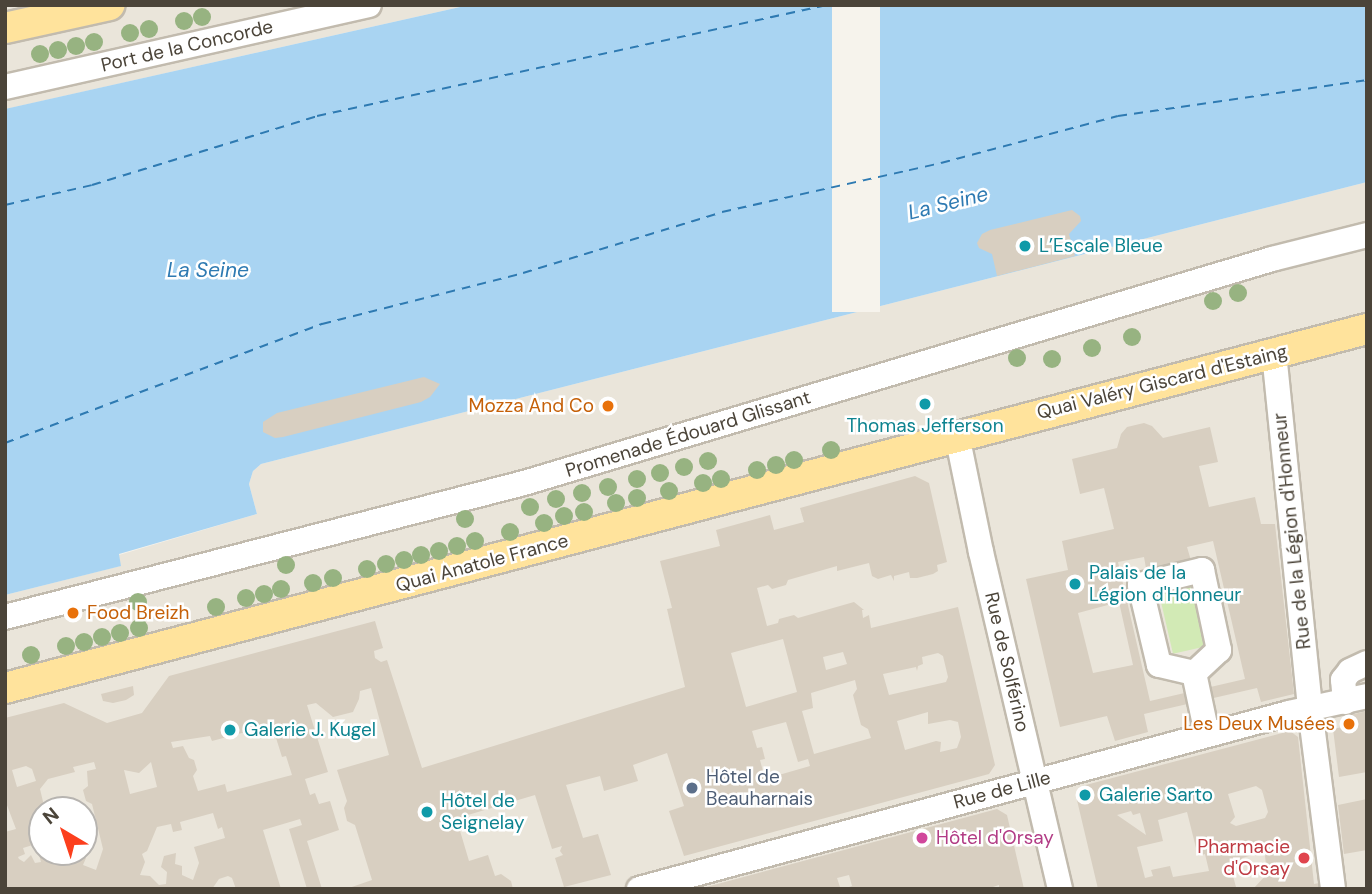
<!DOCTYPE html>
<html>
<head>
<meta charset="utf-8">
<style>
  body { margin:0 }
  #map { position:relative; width:1372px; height:894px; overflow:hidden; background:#f6f3ec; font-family:"DM Sans",sans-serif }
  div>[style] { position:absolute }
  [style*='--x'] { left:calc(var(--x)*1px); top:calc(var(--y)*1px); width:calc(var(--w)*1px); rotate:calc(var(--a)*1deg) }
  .residential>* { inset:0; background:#eae5da }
  .green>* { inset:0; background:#d2eab5; transform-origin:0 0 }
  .water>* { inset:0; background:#a9d4f2 }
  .pier>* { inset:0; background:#f6f3ec; transform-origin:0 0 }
  .ferry>* { height:2px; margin-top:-1px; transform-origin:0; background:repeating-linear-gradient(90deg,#2e7ab2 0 9px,transparent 0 16px) }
  .building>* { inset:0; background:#d8cfc1 }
  .roads { filter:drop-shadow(2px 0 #c2bbae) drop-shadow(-2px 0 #c2bbae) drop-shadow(0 2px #c2bbae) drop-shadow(0 -2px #c2bbae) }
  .minor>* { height:24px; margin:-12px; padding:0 12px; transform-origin:12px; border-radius:12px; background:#fff }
  .major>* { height:30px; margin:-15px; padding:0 15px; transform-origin:15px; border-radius:15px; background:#ffe39c }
  .trees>* { width:18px; height:18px; margin:-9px; border-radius:50%; background:#97b381 }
  .dots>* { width:19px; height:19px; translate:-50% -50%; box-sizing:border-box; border:4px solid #fff; border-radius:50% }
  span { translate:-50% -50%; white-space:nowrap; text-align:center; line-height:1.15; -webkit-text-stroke:5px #fff; paint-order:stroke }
  .street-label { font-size:19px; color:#4b4439 }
  .culture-label { font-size:19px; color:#0d838f }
  .left { translate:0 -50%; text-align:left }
  .food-label { font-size:19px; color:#c56008 }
  .right { translate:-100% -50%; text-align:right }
  .service-label { font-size:19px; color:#4e5e75 }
  .hotel-label { font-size:19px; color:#b23c85 }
  .health-label { font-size:19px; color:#be3a42 }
  .water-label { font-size:21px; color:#2e7ab2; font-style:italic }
  .frame { position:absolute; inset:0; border:7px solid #4b4439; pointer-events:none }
  .north { position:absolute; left:28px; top:796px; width:70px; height:70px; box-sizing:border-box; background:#fff; border:2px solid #b7b4b0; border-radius:50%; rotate:321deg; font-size:19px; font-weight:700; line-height:28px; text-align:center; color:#4b4439 }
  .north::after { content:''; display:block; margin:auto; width:24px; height:32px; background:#fc3f1d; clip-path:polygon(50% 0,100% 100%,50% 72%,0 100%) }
</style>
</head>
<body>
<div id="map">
  <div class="residential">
    <i style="clip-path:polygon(5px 5px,469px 5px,6px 109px)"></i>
    <i style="clip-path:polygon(evenodd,1367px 182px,1367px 889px,5px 889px,5px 595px,120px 566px,119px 555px,257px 514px,249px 484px,253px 471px,261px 464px,1367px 182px,42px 810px,84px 810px,84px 852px,42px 852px,42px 810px)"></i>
  </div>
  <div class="green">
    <i style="left:1191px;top:585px;width:63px;height:33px;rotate:77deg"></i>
  </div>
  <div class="water">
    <i style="clip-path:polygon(469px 5px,1367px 5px,1367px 182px,261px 464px,253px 471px,249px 484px,257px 514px,119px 554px,121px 566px,5px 595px,5px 109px)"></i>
  </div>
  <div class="pier">
    <i style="left:832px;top:5px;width:48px;height:307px"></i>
  </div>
  <div class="ferry">
    <i style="--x:5;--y:205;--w:89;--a:-12.9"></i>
    <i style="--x:92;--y:185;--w:235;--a:-17"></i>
    <i style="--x:317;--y:116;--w:522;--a:-12.28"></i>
    <i style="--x:5;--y:443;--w:339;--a:-20.6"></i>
    <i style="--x:322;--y:324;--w:207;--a:-14.2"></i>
    <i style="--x:523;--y:273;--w:208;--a:-17"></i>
    <i style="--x:722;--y:212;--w:224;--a:-12.6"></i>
    <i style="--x:941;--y:163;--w:183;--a:-14.9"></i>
    <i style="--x:1118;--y:116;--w:252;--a:-8.2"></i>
  </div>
  <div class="building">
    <i style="clip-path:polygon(1072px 210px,1080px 216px,1081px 221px,1069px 234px,1075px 256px,997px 276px,992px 254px,979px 248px,977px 243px,982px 234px,990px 230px)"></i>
    <i style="clip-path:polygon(424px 377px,440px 384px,430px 397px,421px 402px,283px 437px,275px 438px,263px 432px,263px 422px,277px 413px)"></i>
    <i style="clip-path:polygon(evenodd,1144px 423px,1152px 426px,1163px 438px,1210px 427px,1218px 462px,1199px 466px,1209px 507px,1255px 497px,1261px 524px,1275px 524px,1294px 694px,1261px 702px,1257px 688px,1144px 714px,1148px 732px,1115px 741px,1107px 716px,1060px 727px,1026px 579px,1068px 570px,1062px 541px,1114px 529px,1104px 488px,1080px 494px,1072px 459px,1117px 448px,1121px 434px,1127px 427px,1144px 423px,1213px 541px,1245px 679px,1150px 701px,1118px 562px,1144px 557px,1147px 574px,1192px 564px,1187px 547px,1213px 541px,1144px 423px,1119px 602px,1133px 665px,1093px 673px,1078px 613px,1119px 602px)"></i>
    <i style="clip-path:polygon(evenodd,915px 476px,929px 483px,947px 562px,937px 565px,938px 571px,933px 574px,917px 578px,910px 578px,909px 572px,894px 576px,894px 581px,891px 575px,878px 579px,872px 576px,869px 563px,837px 571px,837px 566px,788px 580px,786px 585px,772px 589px,768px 585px,757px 588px,767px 626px,778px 623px,779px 619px,794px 615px,798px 618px,854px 602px,864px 610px,862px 610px,863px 618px,869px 615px,871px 628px,958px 607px,995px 765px,989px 774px,684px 856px,669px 811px,684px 806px,667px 753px,633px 765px,638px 781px,604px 791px,600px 776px,566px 785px,583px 838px,598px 834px,611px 875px,564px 887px,555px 858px,563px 855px,560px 851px,562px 846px,552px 849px,535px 795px,451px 820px,452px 826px,458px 824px,469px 861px,488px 855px,495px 876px,501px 874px,511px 881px,513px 889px,346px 889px,372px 880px,355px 825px,347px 821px,344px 808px,347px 801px,337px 770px,389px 755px,371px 688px,360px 691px,359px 699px,353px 712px,333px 717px,316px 703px,307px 705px,328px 772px,305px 779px,310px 795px,315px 793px,319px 804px,330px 801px,339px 830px,307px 841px,322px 889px,307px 889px,289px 829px,302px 825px,300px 819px,263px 830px,281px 889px,236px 889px,232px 878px,228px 876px,219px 879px,212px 889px,5px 889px,5px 832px,16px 829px,5px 800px,5px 718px,64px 703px,107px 723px,142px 713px,169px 676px,375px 621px,383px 648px,374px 651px,375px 658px,381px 662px,387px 660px,422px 768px,685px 687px,667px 609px,672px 608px,660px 561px,720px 546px,716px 530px,770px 515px,774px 530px,804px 522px,800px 508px,915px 476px,783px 639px,797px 692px,746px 707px,731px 653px,783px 639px,915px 476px,843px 652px,847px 664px,826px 670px,823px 657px,843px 652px,915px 476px,938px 653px,943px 656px,948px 677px,946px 682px,889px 695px,883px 674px,916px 667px,917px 671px,918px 666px,923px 664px,922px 657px,938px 653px,915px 476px,855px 680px,857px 689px,853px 695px,861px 725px,868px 729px,871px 738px,814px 754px,802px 711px,813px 708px,811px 693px,855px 680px,915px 476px,928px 712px,928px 724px,950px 720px,958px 722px,961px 737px,957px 748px,940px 752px,941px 742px,936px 741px,905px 750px,897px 721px,928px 712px,915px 476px,786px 722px,798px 762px,808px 759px,810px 766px,765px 779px,760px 760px,765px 759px,762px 747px,757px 748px,752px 731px,786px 722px,915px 476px,272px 725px,282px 757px,286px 756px,292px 775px,227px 792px,225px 784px,198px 791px,193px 776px,197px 770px,194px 760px,189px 758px,183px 746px,173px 748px,171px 742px,210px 736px,212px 741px,272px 725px,915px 476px,94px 762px,96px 769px,87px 771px,88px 786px,83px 790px,86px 801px,92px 804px,103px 849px,96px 870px,83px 865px,86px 858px,70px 852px,42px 852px,42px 810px,45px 810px,40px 789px,48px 779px,75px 772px,73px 767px,94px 762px,915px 476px,151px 762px,157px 787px,130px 794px,124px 770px,139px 773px,151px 762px,915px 476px,26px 766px,32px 769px,36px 781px,17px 787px,12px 770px,26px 766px,915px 476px,213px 813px,218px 829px,222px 827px,225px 838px,194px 847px,199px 863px,193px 880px,182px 875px,182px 866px,175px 864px,176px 853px,164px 856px,161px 867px,167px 872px,166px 884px,159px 885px,150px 876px,140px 875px,145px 862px,142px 854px,147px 851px,157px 827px,171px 824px,173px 832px,182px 830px,180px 822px,213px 813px,915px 476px,36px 844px,41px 862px,35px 863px,31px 855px,24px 862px,19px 859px,18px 857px,25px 854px,23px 848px,36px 844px)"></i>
    <i style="clip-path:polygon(133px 686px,134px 695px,126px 700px,113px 703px,103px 701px,101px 694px)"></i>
    <i style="clip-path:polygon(1367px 711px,1367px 772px,1339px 777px,1333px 729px,1342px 727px,1350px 715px)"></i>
    <i style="clip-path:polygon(evenodd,1290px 731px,1298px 737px,1314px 884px,1319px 883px,1319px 889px,1253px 889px,1267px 874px,1265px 856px,1260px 853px,1242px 858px,1233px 876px,1236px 887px,1229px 889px,1098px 889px,1076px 796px,1082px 786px,1290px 731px,1256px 786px,1262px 790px,1268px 812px,1265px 818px,1236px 826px,1230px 823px,1235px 817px,1228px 794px,1256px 786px,1290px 731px,1131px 811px,1133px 815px,1140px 813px,1146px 835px,1117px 815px,1131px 811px,1290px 731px,1187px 812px,1198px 856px,1205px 854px,1209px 871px,1173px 877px,1170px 866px,1151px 870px,1153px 876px,1145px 878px,1137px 847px,1163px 841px,1158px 820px,1187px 812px)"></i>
    <i style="clip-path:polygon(1367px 799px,1367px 850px,1344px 854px,1338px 805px)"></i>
    <i style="clip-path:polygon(997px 809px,1007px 815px,1024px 889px,999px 889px,999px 885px,987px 889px,843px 889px,852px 886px,849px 875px,837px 878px,840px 887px,835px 889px,699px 889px)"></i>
  </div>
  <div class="roads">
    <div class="minor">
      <i style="--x:5;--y:87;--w:373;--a:-12.7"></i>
      <i style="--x:1274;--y:353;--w:358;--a:84.2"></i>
      <i style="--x:1310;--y:709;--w:181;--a:82.7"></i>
      <i style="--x:957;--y:435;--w:119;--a:78.4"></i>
      <i style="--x:981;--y:552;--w:346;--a:76.8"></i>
      <i style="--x:5;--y:617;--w:536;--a:-14.48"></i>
      <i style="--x:524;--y:483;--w:781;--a:-16.67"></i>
      <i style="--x:1272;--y:259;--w:98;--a:-14.2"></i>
      <i style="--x:1194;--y:673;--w:36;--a:-167"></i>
      <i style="--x:1159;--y:665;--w:82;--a:-103.4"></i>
      <i style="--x:1140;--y:585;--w:64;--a:-13.6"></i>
      <i style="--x:1202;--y:570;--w:82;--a:78"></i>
      <i style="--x:1219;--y:650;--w:34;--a:137"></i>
      <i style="--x:1194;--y:673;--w:62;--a:78"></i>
      <i style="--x:1345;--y:702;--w:22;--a:-95"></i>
      <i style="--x:1343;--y:680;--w:11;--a:-52"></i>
      <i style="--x:1350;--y:671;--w:19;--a:-25"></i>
      <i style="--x:639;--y:889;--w:673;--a:-15.15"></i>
      <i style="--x:1289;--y:713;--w:80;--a:-12.3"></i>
    </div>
    <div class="major">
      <i style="--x:5;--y:28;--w:107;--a:-12.4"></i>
      <i style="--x:5;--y:688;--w:1409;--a:-14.77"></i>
    </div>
  </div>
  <div class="trees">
    <i style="left:202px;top:17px"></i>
    <i style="left:184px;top:21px"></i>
    <i style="left:149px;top:29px"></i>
    <i style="left:130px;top:33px"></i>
    <i style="left:94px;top:42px"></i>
    <i style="left:76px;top:46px"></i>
    <i style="left:58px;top:50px"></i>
    <i style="left:40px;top:54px"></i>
    <i style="left:1238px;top:293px"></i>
    <i style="left:1213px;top:301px"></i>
    <i style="left:1132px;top:337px"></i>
    <i style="left:1092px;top:348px"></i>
    <i style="left:1017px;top:358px"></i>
    <i style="left:1052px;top:359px"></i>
    <i style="left:831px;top:450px"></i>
    <i style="left:794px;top:460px"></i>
    <i style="left:708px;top:461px"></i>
    <i style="left:776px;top:465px"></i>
    <i style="left:684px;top:467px"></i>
    <i style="left:757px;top:470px"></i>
    <i style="left:660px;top:473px"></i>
    <i style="left:637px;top:479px"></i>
    <i style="left:721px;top:479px"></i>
    <i style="left:703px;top:483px"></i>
    <i style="left:608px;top:487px"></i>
    <i style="left:669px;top:491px"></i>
    <i style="left:582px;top:493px"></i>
    <i style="left:637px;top:498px"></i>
    <i style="left:556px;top:499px"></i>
    <i style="left:616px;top:503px"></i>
    <i style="left:530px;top:507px"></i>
    <i style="left:584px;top:512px"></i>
    <i style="left:564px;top:516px"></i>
    <i style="left:465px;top:519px"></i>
    <i style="left:544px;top:523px"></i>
    <i style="left:510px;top:532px"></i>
    <i style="left:475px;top:541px"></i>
    <i style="left:457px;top:546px"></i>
    <i style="left:439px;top:551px"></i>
    <i style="left:421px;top:555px"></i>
    <i style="left:404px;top:560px"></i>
    <i style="left:386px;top:564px"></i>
    <i style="left:286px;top:565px"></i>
    <i style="left:367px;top:569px"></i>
    <i style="left:333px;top:578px"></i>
    <i style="left:313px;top:583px"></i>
    <i style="left:281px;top:589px"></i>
    <i style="left:264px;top:594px"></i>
    <i style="left:246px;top:598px"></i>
    <i style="left:138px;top:602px"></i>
    <i style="left:216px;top:607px"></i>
    <i style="left:139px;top:628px"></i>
    <i style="left:120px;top:633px"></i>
    <i style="left:102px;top:637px"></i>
    <i style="left:84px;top:642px"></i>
    <i style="left:66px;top:646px"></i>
    <i style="left:31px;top:655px"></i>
  </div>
  <div class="dots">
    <i style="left:1025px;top:246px;background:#0f9aa8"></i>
    <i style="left:925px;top:404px;background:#0f9aa8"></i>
    <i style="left:608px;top:406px;background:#e8710a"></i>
    <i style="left:1075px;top:584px;background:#0f9aa8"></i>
    <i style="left:73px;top:613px;background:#e8710a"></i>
    <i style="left:1349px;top:724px;background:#e8710a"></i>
    <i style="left:230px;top:730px;background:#0f9aa8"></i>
    <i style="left:692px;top:788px;background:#5c6f8a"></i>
    <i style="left:1085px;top:795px;background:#0f9aa8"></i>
    <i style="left:427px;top:812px;background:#0f9aa8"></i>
    <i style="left:922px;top:838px;background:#d1479c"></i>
    <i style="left:1304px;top:858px;background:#e0444e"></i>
  </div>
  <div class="street-label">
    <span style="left:187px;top:46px;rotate:-13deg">Port de la Concorde</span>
    <span style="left:1162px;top:382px;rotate:-14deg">Quai Valéry Giscard d'Estaing</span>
    <span style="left:688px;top:434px;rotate:-17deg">Promenade Édouard Glissant</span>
    <span style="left:1292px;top:531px;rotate:-96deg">Rue de la Légion d'Honneur</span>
    <span style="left:482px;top:563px;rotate:-15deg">Quai Anatole France</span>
    <span style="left:1007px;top:662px;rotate:77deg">Rue de Solférino</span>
    <span style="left:1002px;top:790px;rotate:-15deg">Rue de Lille</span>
  </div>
  <div class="culture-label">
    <span class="left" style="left:1039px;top:246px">L’Escale Bleue</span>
    <span style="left:925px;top:426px">Thomas Jefferson</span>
    <span class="left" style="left:1089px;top:584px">Palais de la<br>Légion d'Honneur</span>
    <span class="left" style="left:244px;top:730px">Galerie J. Kugel</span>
    <span class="left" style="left:1099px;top:795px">Galerie Sarto</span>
    <span class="left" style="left:441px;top:812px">Hôtel de<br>Seignelay</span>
  </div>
  <div class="food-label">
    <span class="right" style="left:594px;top:406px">Mozza And Co</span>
    <span class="left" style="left:87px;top:613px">Food Breizh</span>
    <span class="right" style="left:1335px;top:724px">Les Deux Musées</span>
  </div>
  <div class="service-label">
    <span class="left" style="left:706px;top:788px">Hôtel de<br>Beauharnais</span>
  </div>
  <div class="hotel-label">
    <span class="left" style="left:936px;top:838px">Hôtel d'Orsay</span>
  </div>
  <div class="health-label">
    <span class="right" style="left:1290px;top:858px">Pharmacie<br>d'Orsay</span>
  </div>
  <div class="water-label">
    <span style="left:948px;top:203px;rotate:-14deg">La Seine</span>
    <span style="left:208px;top:270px">La Seine</span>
  </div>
  <div class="frame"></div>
  <div class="north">N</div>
</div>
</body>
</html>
